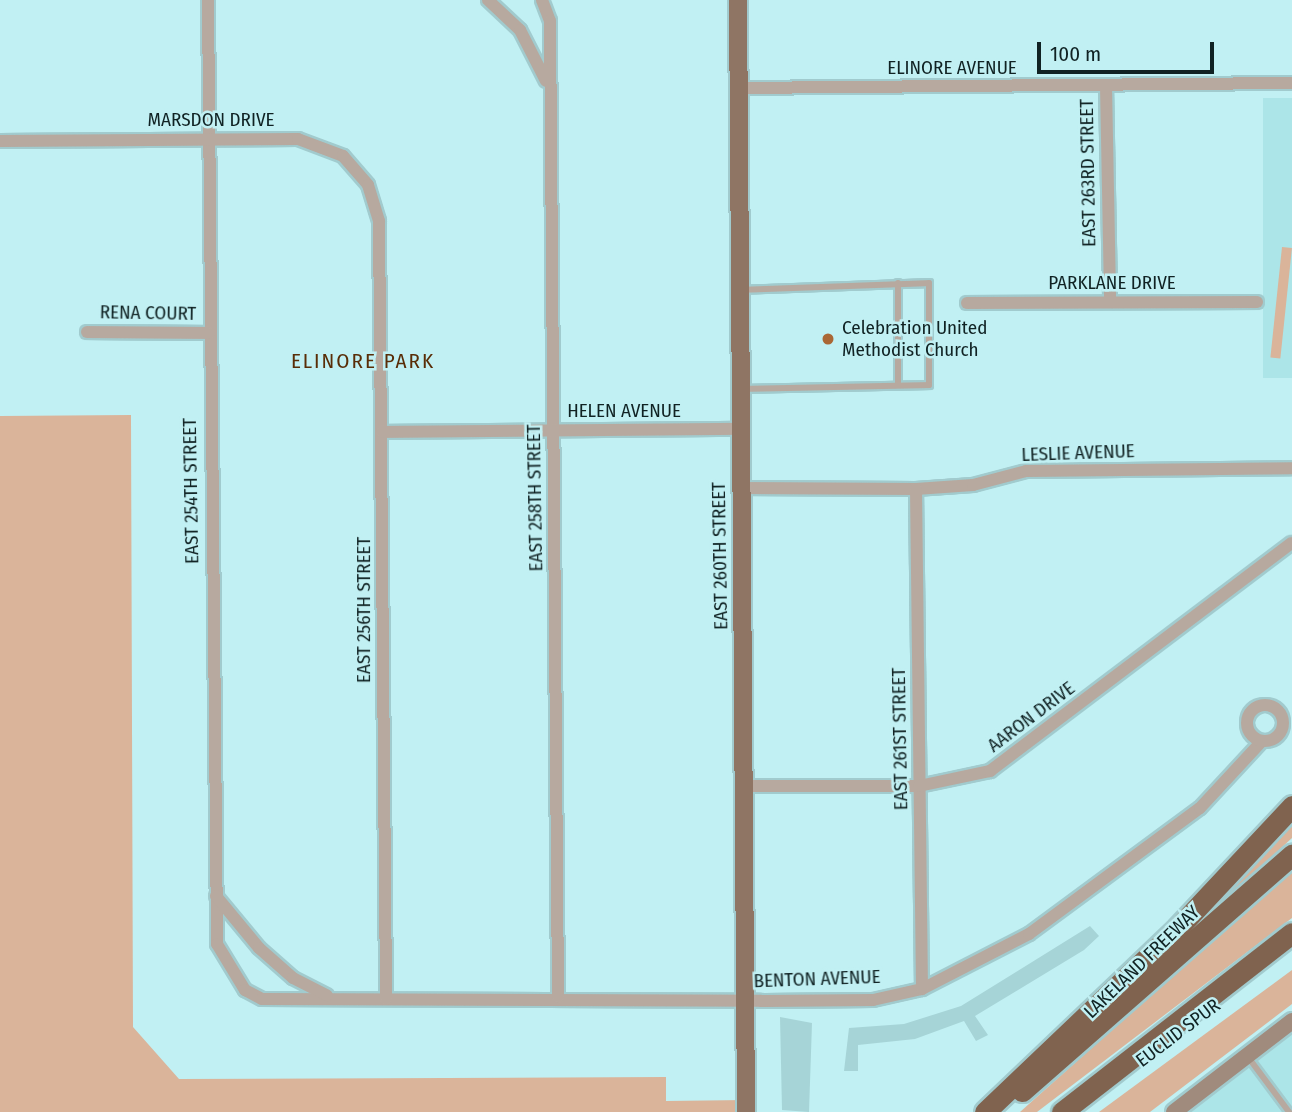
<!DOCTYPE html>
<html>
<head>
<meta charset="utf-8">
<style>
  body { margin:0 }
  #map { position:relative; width:1292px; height:1112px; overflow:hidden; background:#c1f0f3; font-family:"Fira Sans Condensed",sans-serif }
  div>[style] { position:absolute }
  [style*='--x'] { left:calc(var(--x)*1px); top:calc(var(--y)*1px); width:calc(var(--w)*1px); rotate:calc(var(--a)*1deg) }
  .built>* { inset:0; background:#ace5e8; transform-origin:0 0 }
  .green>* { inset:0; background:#dab49a; transform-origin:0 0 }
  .building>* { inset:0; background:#a6d4d7 }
  .roads { filter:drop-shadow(2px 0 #a1cbce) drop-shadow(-2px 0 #a1cbce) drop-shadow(0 2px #a1cbce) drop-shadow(0 -2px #a1cbce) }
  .lane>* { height:6px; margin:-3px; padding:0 3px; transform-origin:3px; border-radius:3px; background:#b7a99f }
  .street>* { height:12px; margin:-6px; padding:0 6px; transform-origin:6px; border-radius:6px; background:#b7a99f }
  .street>.ring { margin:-6px; padding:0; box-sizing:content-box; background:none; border:12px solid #b7a99f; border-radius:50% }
  .secondary>* { height:16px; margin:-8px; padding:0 8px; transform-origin:8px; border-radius:8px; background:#a08b7d }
  .primary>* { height:18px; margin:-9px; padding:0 9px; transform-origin:9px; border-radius:9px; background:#8f7564 }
  .highway>* { height:21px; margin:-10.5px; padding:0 10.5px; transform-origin:10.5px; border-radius:10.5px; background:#80634f }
  .dots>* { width:19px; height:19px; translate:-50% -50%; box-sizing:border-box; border:4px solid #c1f0f3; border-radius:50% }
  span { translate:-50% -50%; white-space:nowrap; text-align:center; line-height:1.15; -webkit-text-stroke:5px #c1f0f3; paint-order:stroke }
  .street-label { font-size:19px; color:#102223 }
  .poi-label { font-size:19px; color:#102223 }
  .left { translate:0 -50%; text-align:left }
  .neighbourhood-label { font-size:21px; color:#592d07; letter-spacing:2px }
  .scale { position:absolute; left:1037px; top:42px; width:177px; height:32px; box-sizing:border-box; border:4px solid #102223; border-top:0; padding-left:9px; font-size:21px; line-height:24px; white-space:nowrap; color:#102223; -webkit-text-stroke:5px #c1f0f3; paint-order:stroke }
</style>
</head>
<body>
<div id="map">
  <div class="built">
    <i style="left:1292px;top:98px;width:280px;height:29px;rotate:90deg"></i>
    <i style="clip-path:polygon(1292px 1021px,1292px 1112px,1174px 1112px)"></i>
  </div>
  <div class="green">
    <i style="left:1282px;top:247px;width:10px;height:111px;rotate:6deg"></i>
    <i style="clip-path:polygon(131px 415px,133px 1027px,179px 1079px,666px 1077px,666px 1101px,746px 1100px,746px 1112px,0 1112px,0 416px)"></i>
    <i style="clip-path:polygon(1292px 820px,1292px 838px,1230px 895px,1226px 890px)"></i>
    <i style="clip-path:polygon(1292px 869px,1292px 918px,1037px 1112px,1020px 1112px)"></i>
    <i style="clip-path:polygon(1292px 970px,1292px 1004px,1150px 1112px,1099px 1112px)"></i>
  </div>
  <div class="building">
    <i style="clip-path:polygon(1090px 926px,1099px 936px,1084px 950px,975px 1016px,988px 1035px,976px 1041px,964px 1021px,915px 1039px,858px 1045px,858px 1071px,844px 1071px,849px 1028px,904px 1024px,961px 1006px)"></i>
    <i style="clip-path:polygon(780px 1017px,812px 1023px,809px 1112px,782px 1110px)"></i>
  </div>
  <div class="roads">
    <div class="lane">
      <i style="--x:898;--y:283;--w:102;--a:90"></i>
      <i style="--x:741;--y:290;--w:188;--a:-2.1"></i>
      <i style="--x:929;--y:283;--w:102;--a:90"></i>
      <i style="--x:929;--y:385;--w:186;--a:178.8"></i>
      <i style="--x:1248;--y:1057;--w:69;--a:53.3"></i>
    </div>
    <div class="street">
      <i style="--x:208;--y:0;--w:944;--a:89.45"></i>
      <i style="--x:217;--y:944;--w:54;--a:58.7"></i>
      <i style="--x:245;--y:990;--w:19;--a:28"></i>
      <i style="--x:262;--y:999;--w:499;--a:0.2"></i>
      <i style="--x:761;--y:1001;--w:112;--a:-0.5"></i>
      <i style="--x:873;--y:1000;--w:50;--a:-12.7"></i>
      <i style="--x:922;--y:989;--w:120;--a:-27.2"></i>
      <i style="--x:1029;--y:934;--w:212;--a:-36.4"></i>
      <i style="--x:1200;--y:808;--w:91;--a:-47.2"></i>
      <i style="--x:488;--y:0;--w:44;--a:43.2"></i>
      <i style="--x:520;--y:30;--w:57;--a:63"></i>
      <i style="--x:542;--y:0;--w:22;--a:69"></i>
      <i style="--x:550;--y:21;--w:976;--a:89.53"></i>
      <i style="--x:1106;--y:86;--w:216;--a:88.9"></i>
      <i style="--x:738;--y:88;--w:554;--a:-0.52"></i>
      <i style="--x:0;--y:141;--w:298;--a:-0.4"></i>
      <i style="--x:298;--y:139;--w:48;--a:20.7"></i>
      <i style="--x:343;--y:156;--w:38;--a:49"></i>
      <i style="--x:368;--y:185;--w:38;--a:73"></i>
      <i style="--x:379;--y:221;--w:778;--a:89.48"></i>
      <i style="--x:967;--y:303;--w:290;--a:-0.2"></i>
      <i style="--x:87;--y:332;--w:122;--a:0.5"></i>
      <i style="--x:382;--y:432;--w:358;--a:-0.5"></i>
      <i style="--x:740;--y:488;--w:176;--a:0.3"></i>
      <i style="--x:916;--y:489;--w:57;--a:-4"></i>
      <i style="--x:973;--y:485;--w:55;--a:-14.8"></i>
      <i style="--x:1026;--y:471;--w:266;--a:-0.6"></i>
      <i style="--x:916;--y:489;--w:500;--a:89.31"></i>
      <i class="ring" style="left:1247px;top:705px;width:24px;height:24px"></i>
      <i style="--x:744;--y:786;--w:175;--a:0"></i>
      <i style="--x:919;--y:786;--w:73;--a:-11.9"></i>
      <i style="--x:990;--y:771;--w:378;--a:-37.1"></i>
      <i style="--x:216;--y:896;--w:67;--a:50.4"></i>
      <i style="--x:259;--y:948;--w:45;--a:41.4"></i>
      <i style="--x:293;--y:978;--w:38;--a:27"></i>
    </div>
    <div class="secondary">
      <i style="--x:1174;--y:1112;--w:149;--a:-37.6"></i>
    </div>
    <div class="primary">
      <i style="--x:738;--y:0;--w:1112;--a:89.59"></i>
    </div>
    <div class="highway">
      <i style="--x:1022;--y:1091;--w:359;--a:-41.2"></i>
      <i style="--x:985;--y:1112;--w:267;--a:-43.6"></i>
      <i style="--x:1178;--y:928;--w:167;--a:-46.9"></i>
      <i style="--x:1062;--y:1112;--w:291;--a:-37.9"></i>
    </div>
  </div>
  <div class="dots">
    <i style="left:828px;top:339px;background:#aa6735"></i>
  </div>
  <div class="street-label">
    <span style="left:952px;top:68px">ELINORE AVENUE</span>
    <span style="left:211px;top:120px">MARSDON DRIVE</span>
    <span style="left:1088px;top:173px;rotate:-91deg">EAST 263RD STREET</span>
    <span style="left:1112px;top:283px">PARKLANE DRIVE</span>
    <span style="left:148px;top:313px;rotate:1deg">RENA COURT</span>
    <span style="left:624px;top:411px">HELEN AVENUE</span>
    <span style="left:1078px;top:453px;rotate:-2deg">LESLIE AVENUE</span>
    <span style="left:191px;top:491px;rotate:-91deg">EAST 254TH STREET</span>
    <span style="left:535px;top:498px;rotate:-91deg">EAST 258TH STREET</span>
    <span style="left:720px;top:556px;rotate:-91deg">EAST 260TH STREET</span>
    <span style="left:364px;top:610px;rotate:-90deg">EAST 256TH STREET</span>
    <span style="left:1031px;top:717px;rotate:-37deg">AARON DRIVE</span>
    <span style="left:900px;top:739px;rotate:-91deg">EAST 261ST STREET</span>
    <span style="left:1142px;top:962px;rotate:-44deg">LAKELAND FREEWAY</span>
    <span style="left:817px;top:979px;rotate:-2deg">BENTON AVENUE</span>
    <span style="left:1178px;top:1033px;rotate:-37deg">EUCLID SPUR</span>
  </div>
  <div class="poi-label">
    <span class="left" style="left:842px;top:339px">Celebration United<br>Methodist Church</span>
  </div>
  <div class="neighbourhood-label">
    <span style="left:363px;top:361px">ELINORE PARK</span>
  </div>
  <div class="scale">100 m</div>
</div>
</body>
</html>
